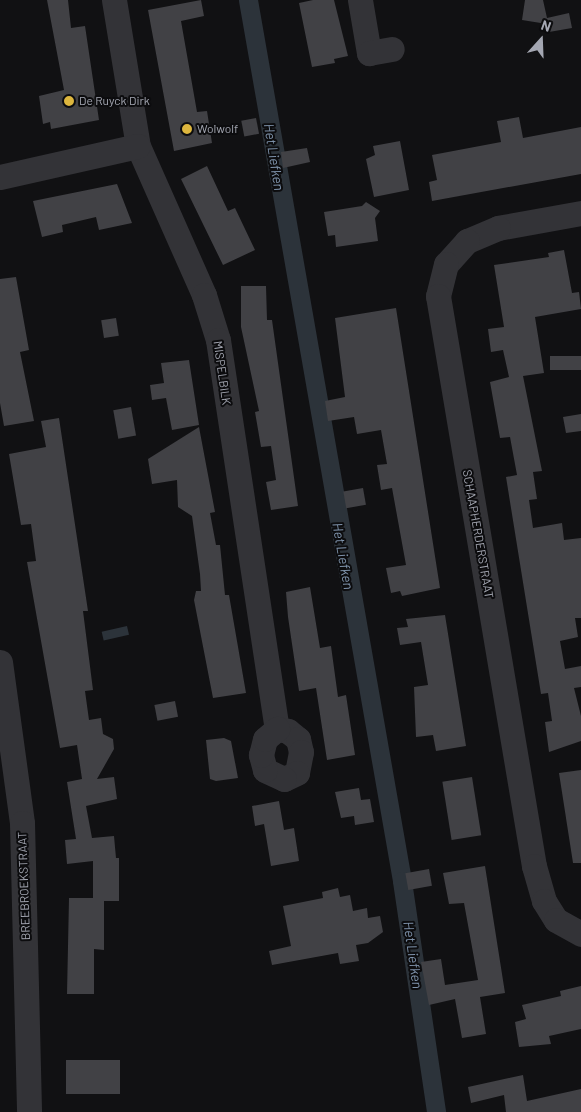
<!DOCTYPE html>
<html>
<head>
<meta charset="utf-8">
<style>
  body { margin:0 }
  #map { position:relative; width:581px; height:1112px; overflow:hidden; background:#111113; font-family:Barlow,sans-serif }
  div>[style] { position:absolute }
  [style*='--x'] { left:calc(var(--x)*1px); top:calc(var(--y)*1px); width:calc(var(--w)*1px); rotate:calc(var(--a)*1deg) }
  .water>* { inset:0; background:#2c333a; transform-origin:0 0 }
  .canal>* { height:19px; margin:-9.5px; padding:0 9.5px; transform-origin:9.5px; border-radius:9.5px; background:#2c333a }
  .building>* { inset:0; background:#414145; transform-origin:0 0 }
  .minor>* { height:25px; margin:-12.5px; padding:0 12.5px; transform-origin:12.5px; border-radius:12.5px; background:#333337 }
  .dots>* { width:14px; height:14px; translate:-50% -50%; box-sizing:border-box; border:2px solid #0c0c0e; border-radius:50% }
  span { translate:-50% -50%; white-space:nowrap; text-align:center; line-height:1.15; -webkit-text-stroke:4px #0c0c0e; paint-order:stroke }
  .poi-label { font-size:12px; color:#a4a7b2 }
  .left { translate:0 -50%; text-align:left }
  .street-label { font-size:12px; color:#a4a7b2 }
  .water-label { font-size:14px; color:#7e92aa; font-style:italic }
  .north { position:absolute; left:516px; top:15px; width:50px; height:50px; -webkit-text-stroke:4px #0c0c0e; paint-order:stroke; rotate:20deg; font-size:14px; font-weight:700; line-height:20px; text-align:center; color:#a4a7b2 }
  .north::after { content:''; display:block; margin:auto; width:18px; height:22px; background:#a4a7b2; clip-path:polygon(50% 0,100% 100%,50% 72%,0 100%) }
</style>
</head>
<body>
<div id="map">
  <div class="water">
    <i style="left:127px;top:626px;width:9px;height:26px;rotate:77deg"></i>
  </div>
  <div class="canal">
    <i style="--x:248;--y:0;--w:894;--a:80.08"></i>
    <i style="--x:402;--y:881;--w:233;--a:81.6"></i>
  </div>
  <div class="building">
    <i style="clip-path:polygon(47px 0,68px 0,71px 28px,85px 26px,99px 120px,51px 129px,50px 122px,43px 124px,39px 96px,64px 90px)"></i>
    <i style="clip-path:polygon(201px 0,204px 16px,181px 21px,197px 112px,207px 111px,212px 143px,174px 151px,148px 10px)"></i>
    <i style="clip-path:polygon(313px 0,334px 0,348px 56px,334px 59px,335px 63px,312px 67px,299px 3px)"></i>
    <i style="clip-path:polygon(525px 0,543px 0,547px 18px,569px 13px,572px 28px,549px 32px,547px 24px,522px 20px)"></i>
    <i style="clip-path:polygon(519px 117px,523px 138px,581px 127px,581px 174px,432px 201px,429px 182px,437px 180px,432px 155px,501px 142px,497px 121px)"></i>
    <i style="left:256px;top:118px;width:16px;height:15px;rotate:79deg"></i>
    <i style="clip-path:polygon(400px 141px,409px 190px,374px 197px,366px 159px,375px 155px,373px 146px)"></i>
    <i style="clip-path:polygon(307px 148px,310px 162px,283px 168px,281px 152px)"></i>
    <i style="clip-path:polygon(207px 166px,228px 211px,235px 208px,255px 250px,223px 265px,181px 179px)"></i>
    <i style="clip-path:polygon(117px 184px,132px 223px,99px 230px,96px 217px,62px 225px,63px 232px,42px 237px,33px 201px)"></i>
    <i style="clip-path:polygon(366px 202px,380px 211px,375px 218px,378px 241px,336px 247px,335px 235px,328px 236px,324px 212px,362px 206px)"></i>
    <i style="clip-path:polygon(564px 250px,572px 293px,579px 292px,581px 309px,535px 317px,544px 373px,523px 376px,542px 471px,533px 472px,537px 499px,529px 500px,533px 528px,562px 523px,564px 540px,581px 538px,581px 618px,575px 618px,578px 637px,560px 641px,565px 669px,581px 666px,581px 687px,574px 688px,581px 716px,581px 741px,549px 752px,545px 722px,552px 721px,548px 693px,541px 694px,506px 477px,517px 475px,510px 437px,500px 438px,490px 382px,509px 377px,503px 350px,491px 352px,488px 329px,504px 327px,494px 265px,549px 257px,548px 253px)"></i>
    <i style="clip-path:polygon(16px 277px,29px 350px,20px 352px,34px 421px,4px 426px,0 403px,0 279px)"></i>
    <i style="clip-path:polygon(241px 286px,266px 286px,267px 320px,272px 320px,298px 506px,271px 510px,266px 482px,276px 480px,271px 446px,261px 447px,255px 412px,259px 411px,241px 327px)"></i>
    <i style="clip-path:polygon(396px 308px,440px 588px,402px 596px,400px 591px,391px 593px,386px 568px,406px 565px,392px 488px,381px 490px,377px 465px,387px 464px,381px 430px,357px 434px,354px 417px,328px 421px,325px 401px,345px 397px,335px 318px)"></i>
    <i style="left:116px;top:318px;width:18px;height:15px;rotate:81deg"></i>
    <i style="left:581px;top:356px;width:14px;height:31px;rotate:90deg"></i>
    <i style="clip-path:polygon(189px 360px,199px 425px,172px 430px,166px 398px,152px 400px,150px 385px,164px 383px,161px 363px)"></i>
    <i style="left:131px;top:407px;width:29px;height:18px;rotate:80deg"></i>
    <i style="clip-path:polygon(581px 414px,581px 431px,566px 433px,563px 417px)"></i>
    <i style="clip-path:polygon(59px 418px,88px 611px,83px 611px,93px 690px,85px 691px,89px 720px,101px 718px,103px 734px,113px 739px,114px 749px,97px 779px,114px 777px,117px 799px,86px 806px,92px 838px,114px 836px,116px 858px,119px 858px,119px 901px,104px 901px,104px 950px,94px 949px,94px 994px,67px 994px,69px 898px,93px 898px,93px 861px,67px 864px,65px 840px,76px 839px,67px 782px,82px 779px,77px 745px,60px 748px,27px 562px,36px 561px,31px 524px,21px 525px,9px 454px,46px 447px,41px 421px)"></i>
    <i style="clip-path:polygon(199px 427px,215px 512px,210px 513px,216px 545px,220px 545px,225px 595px,229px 595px,246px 693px,213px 698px,194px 600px,196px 591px,201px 591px,200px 574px,192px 516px,178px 507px,177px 480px,152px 484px,148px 459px)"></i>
    <i style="left:363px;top:488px;width:17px;height:20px;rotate:80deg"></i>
    <i style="clip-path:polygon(310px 587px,320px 648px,331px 646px,338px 697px,346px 695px,355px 755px,327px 760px,316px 688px,299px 691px,288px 617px,286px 592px)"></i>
    <i style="clip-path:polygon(445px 615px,466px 746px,436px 751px,433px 735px,416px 737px,414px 687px,428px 685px,421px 642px,400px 645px,397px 628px,408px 627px,406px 619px)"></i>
    <i style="left:175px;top:701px;width:16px;height:21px;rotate:79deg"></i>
    <i style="clip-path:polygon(224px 738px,231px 741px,238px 778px,216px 781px,210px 779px,206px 740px)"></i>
    <i style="clip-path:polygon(581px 770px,581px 863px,573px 863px,559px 773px)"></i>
    <i style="left:472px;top:777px;width:59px;height:30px;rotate:81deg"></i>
    <i style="clip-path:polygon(359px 788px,361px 800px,370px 799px,374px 822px,355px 825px,354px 816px,341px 818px,335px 792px)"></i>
    <i style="clip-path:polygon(279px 801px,284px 830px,294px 828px,299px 861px,271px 866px,264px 824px,255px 826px,252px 806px)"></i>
    <i style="clip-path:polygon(485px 866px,505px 993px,480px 997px,486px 1034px,462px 1038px,455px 999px,429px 1005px,421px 962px,441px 959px,445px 985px,478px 980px,464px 903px,449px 904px,443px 873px)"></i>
    <i style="left:429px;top:869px;width:17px;height:24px;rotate:80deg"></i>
    <i style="clip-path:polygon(338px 888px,340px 897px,350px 895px,353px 911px,367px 908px,368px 918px,380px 916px,383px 932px,368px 943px,356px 945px,359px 961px,340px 964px,338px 953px,272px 965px,269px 951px,291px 946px,283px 906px,323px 898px,322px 892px)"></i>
    <i style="clip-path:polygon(581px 986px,581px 1029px,549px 1036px,551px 1044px,519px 1047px,515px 1022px,526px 1019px,522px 1005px,561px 996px,560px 991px)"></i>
    <i style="left:66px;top:1060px;width:54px;height:34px"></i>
    <i style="clip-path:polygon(523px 1075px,527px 1101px,581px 1089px,581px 1112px,506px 1112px,504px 1095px,471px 1103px,468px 1087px)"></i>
  </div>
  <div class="minor">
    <i style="--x:114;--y:0;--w:148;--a:80.7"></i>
    <i style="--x:138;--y:146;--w:163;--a:66.1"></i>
    <i style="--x:204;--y:295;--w:47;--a:72.7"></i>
    <i style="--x:218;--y:340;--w:393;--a:81.4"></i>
    <i style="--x:360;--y:0;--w:54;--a:80.4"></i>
    <i style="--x:369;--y:53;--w:23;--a:-10"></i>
    <i style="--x:0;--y:177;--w:141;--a:-12.7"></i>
    <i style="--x:581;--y:213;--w:84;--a:169.8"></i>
    <i style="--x:498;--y:228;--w:34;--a:157"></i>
    <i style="--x:467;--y:241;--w:31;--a:132"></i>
    <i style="--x:446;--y:264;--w:33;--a:104"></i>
    <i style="--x:438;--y:296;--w:578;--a:80.44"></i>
    <i style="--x:534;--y:866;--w:36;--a:74"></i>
    <i style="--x:544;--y:901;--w:22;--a:58"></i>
    <i style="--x:556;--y:920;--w:29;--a:29"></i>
    <i style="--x:0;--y:662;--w:162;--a:82.2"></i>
    <i style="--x:22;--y:823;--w:289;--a:88.6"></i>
    <i style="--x:277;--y:729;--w:11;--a:10"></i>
    <i style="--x:288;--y:731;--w:13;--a:39"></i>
    <i style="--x:298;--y:739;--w:13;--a:77"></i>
    <i style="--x:301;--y:752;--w:21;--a:101"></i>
    <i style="--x:297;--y:773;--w:14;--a:155"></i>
    <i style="--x:284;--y:779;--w:21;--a:-155"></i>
    <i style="--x:265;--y:770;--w:16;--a:-105"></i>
    <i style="--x:261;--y:755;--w:16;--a:-76"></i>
    <i style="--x:265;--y:739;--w:16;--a:-40"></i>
  </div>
  <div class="dots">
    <i style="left:69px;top:101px;background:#ddb63e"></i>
    <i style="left:187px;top:129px;background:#ddb63e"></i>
  </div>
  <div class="poi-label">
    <span class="left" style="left:79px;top:101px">De Ruyck Dirk</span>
    <span class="left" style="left:197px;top:129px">Wolwolf</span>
  </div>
  <div class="street-label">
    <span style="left:222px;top:373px;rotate:82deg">MISPELBILK</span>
    <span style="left:478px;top:534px;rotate:80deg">SCHAAPHERDERSTRAAT</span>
    <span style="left:24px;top:886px;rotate:-92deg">BREEBROEKSTRAAT</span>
  </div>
  <div class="water-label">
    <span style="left:274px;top:157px;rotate:81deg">Het Liefken</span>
    <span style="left:343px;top:556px;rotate:80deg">Het Liefken</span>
    <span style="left:413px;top:955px;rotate:82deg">Het Liefken</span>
  </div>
  <div class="north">N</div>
</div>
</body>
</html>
